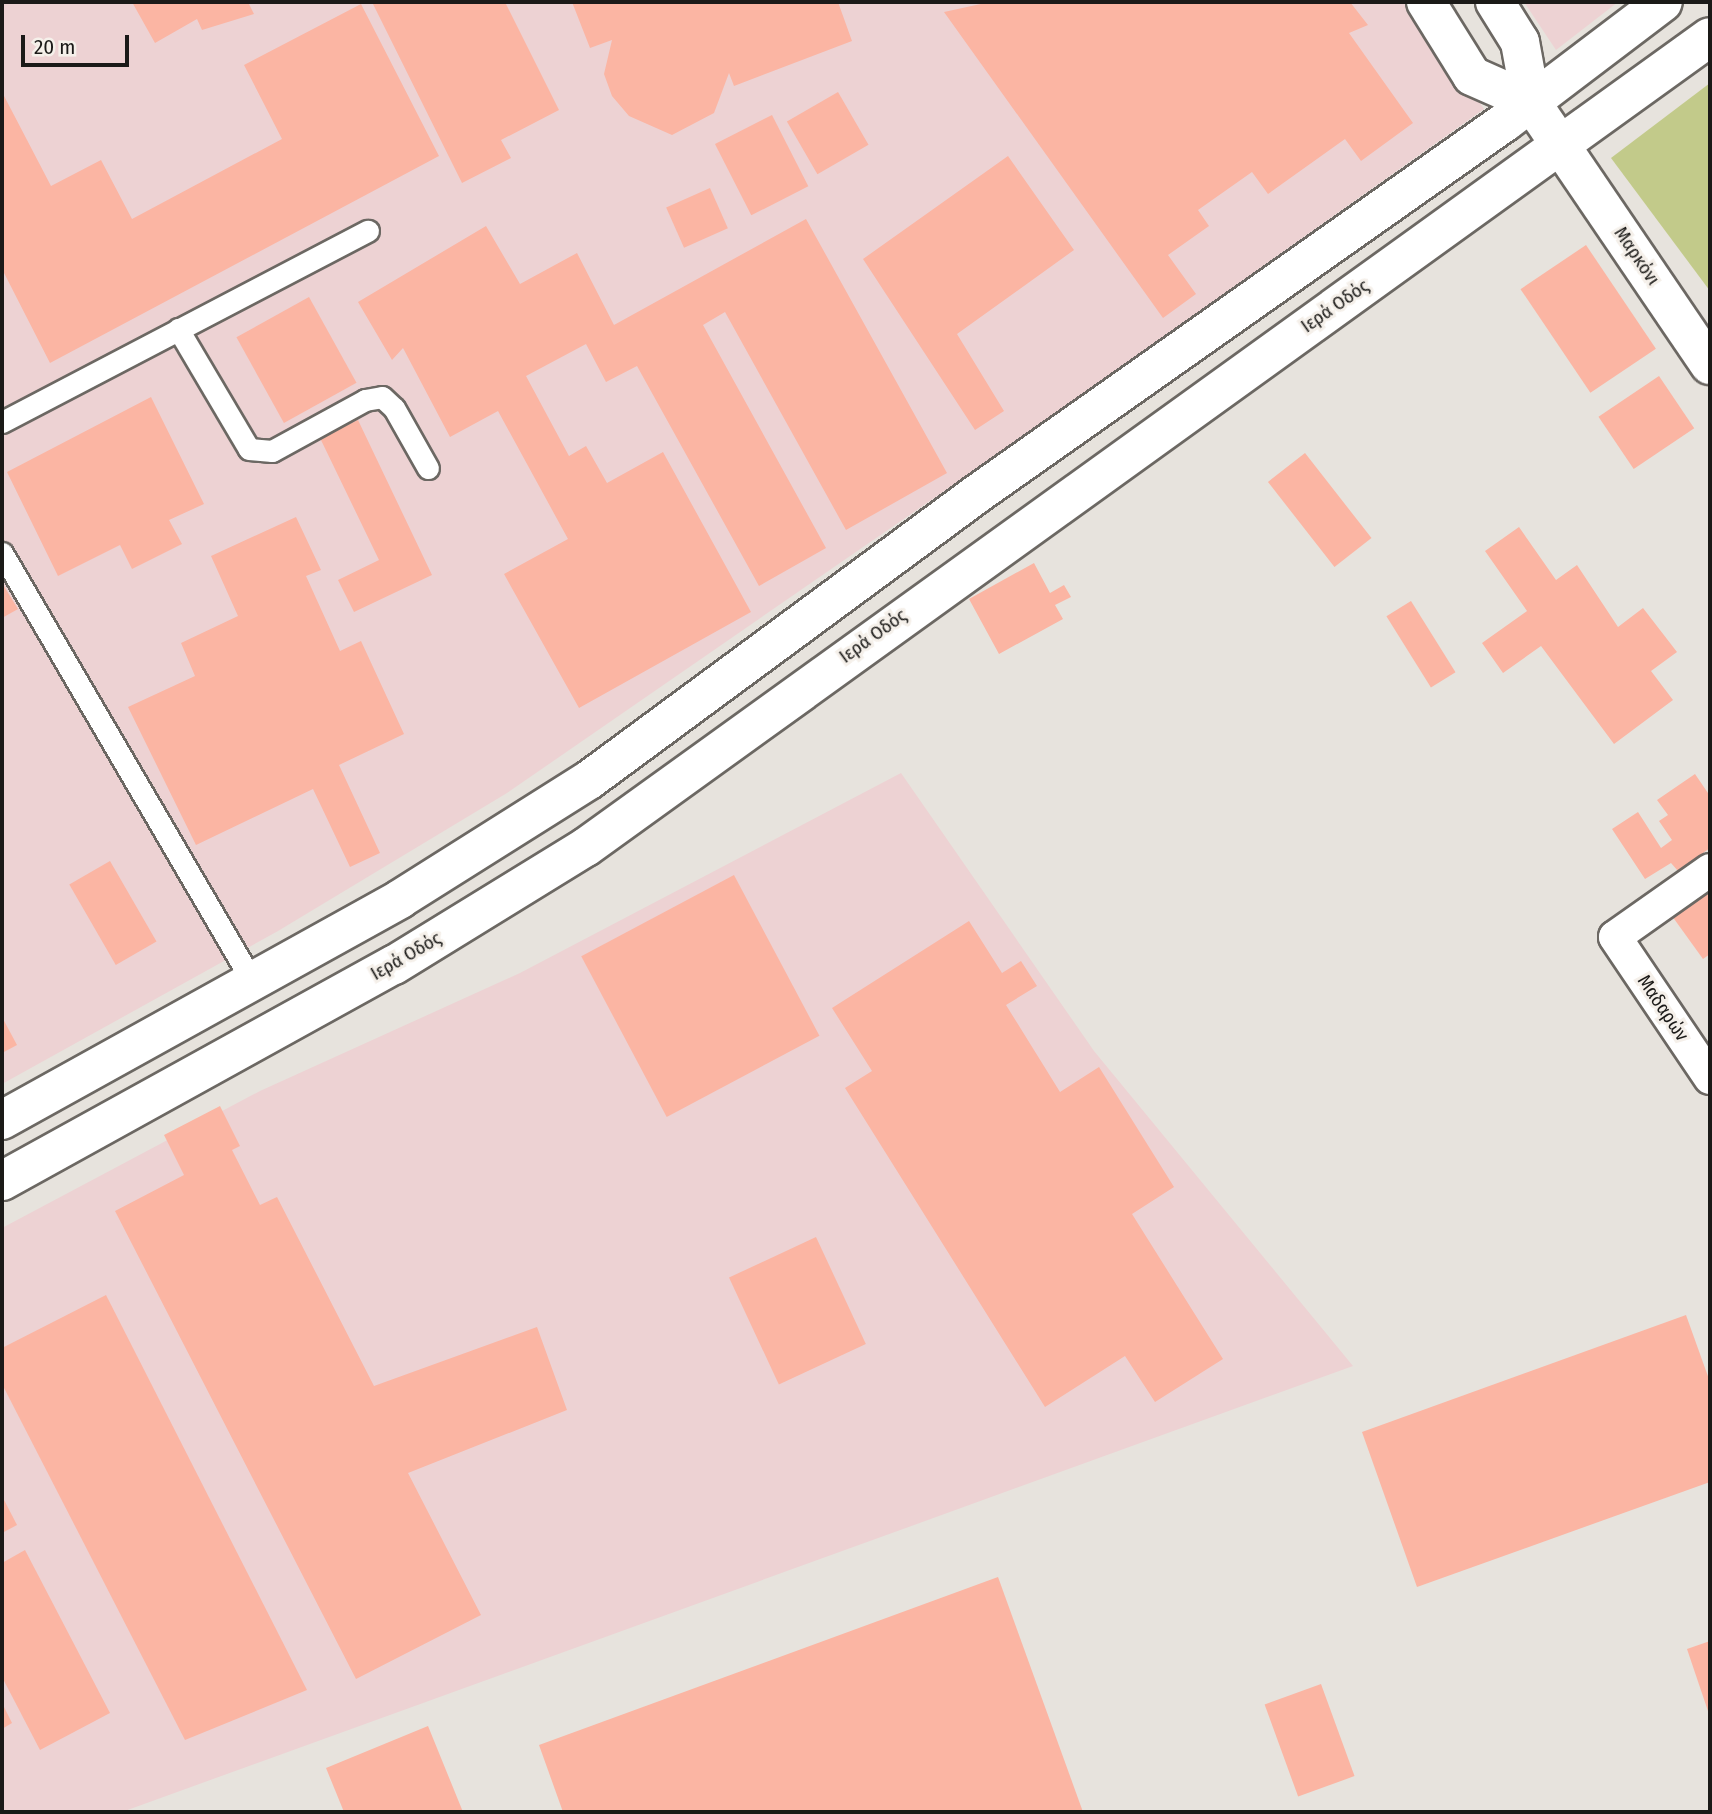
<!DOCTYPE html>
<html>
<head>
<meta charset="utf-8">
<style>
  body { margin:0 }
  #map { position:relative; width:1712px; height:1814px; overflow:hidden; background:#e7e3dd; font-family:"Fira Sans Condensed",sans-serif }
  div>[style] { position:absolute }
  [style*='--x'] { left:calc(var(--x)*1px); top:calc(var(--y)*1px); width:calc(var(--w)*1px); rotate:calc(var(--a)*1deg) }
  .industrial>* { inset:0; background:#edd2d3 }
  .green>* { inset:0; background:#c2ca8a }
  .building>* { inset:0; background:#fbb5a3; transform-origin:0 0 }
  .roads { filter:drop-shadow(2px 0 #6c6863) drop-shadow(-2px 0 #6c6863) drop-shadow(0 2px #6c6863) drop-shadow(0 -2px #6c6863) }
  .service>* { height:21px; margin:-10.5px; padding:0 10.5px; transform-origin:10.5px; border-radius:10.5px; background:#fff }
  .pedestrian>* { height:32px; margin:-16px; padding:0 16px; transform-origin:16px; border-radius:16px; background:#fff }
  .tertiary>* { height:38px; margin:-19px; padding:0 19px; transform-origin:19px; border-radius:19px; background:#fff }
  .secondary>* { height:38px; margin:-19px; padding:0 19px; transform-origin:19px; border-radius:19px; background:#fff }
  span { translate:-50% -50%; white-space:nowrap; text-align:center; line-height:1.15; -webkit-text-stroke:6px #f5f0ea; paint-order:stroke }
  .street-label { font-size:19px; color:#1b1a18 }
  .frame { position:absolute; inset:0; border:4px solid #1b1a18; pointer-events:none }
  .scale { position:absolute; left:21px; top:35px; width:108px; height:32px; box-sizing:border-box; border:4px solid #1b1a18; border-top:0; padding-left:9px; font-size:21px; line-height:24px; white-space:nowrap; color:#1b1a18; -webkit-text-stroke:5px #f5f0ea; paint-order:stroke }
</style>
</head>
<body>
<div id="map">
  <div class="industrial">
    <i style="clip-path:polygon(2px 2px,1410px 2px,1484px 109px,992px 458px,507px 793px,278px 931px,2px 1084px)"></i>
    <i style="clip-path:polygon(1524px 2px,1618px 2px,1556px 50px)"></i>
    <i style="clip-path:polygon(901px 773px,1094px 1051px,1353px 1366px,122px 1812px,2px 1812px,2px 1228px,260px 1091px,520px 973px)"></i>
  </div>
  <div class="green">
    <i style="clip-path:polygon(1710px 83px,1710px 291px,1611px 158px)"></i>
  </div>
  <div class="building">
    <i style="clip-path:polygon(132px 2px,248px 2px,254px 14px,202px 30px,197px 19px,155px 43px)"></i>
    <i style="clip-path:polygon(372px 2px,505px 2px,559px 110px,501px 140px,511px 158px,462px 183px)"></i>
    <i style="clip-path:polygon(572px 2px,838px 2px,852px 41px,734px 86px,729px 73px,714px 113px,672px 135px,629px 116px,612px 96px,604px 74px,612px 40px,590px 48px)"></i>
    <i style="clip-path:polygon(990px 2px,1350px 2px,1368px 25px,1349px 33px,1413px 123px,1361px 161px,1345px 139px,1268px 194px,1252px 172px,1198px 210px,1209px 226px,1168px 255px,1196px 294px,1163px 318px,944px 12px)"></i>
    <i style="clip-path:polygon(361px 4px,439px 156px,50px 363px,2px 269px,2px 92px,51px 186px,101px 160px,132px 219px,282px 139px,244px 65px)"></i>
    <i style="left:838px;top:92px;width:61px;height:59px;rotate:60deg"></i>
    <i style="left:772px;top:115px;width:80px;height:64px;rotate:63deg"></i>
    <i style="clip-path:polygon(1008px 156px,1074px 250px,957px 334px,1004px 411px,975px 430px,863px 259px)"></i>
    <i style="left:710px;top:188px;width:44px;height:48px;rotate:66deg"></i>
    <i style="clip-path:polygon(806px 219px,947px 473px,846px 530px,725px 312px,703px 325px,826px 548px,759px 586px,637px 366px,606px 382px,586px 344px,526px 376px,569px 456px,586px 446px,607px 483px,663px 452px,751px 612px,579px 708px,504px 574px,568px 539px,498px 411px,450px 437px,403px 348px,392px 360px,358px 302px,486px 226px,520px 284px,577px 253px,614px 325px)"></i>
    <i style="left:1586px;top:245px;width:125px;height:79px;rotate:56deg"></i>
    <i style="left:309px;top:297px;width:98px;height:83px;rotate:61deg"></i>
    <i style="left:1659px;top:376px;width:63px;height:73px;rotate:56deg"></i>
    <i style="clip-path:polygon(151px 397px,204px 504px,169px 520px,182px 544px,132px 569px,120px 545px,58px 576px,7px 472px)"></i>
    <i style="clip-path:polygon(358px 420px,432px 575px,354px 612px,338px 580px,379px 560px,320px 438px)"></i>
    <i style="left:1305px;top:453px;width:108px;height:47px;rotate:52deg"></i>
    <i style="clip-path:polygon(296px 517px,321px 570px,306px 576px,340px 651px,361px 641px,404px 734px,339px 765px,380px 853px,350px 867px,313px 789px,196px 845px,128px 707px,195px 676px,181px 643px,238px 616px,211px 556px)"></i>
    <i style="clip-path:polygon(1519px 527px,1556px 580px,1577px 565px,1618px 627px,1643px 608px,1677px 652px,1651px 671px,1673px 700px,1614px 744px,1541px 646px,1503px 673px,1482px 643px,1527px 611px,1485px 551px)"></i>
    <i style="clip-path:polygon(1034px 563px,1050px 593px,1064px 585px,1071px 597px,1055px 605px,1063px 619px,999px 654px,969px 599px)"></i>
    <i style="clip-path:polygon(2px 583px,18px 609px,2px 618px)"></i>
    <i style="left:1411px;top:601px;width:84px;height:29px;rotate:58deg"></i>
    <i style="clip-path:polygon(1695px 774px,1710px 796px,1710px 848px,1678px 871px,1671px 863px,1645px 879px,1612px 829px,1638px 812px,1661px 848px,1672px 840px,1659px 821px,1668px 815px,1657px 800px)"></i>
    <i style="left:110px;top:861px;width:93px;height:47px;rotate:60deg"></i>
    <i style="left:734px;top:875px;width:182px;height:173px;rotate:62deg"></i>
    <i style="clip-path:polygon(1710px 889px,1710px 954px,1703px 959px,1672px 916px)"></i>
    <i style="clip-path:polygon(969px 921px,1002px 973px,1021px 961px,1037px 986px,1006px 1005px,1060px 1092px,1099px 1067px,1174px 1187px,1132px 1214px,1223px 1359px,1155px 1402px,1125px 1356px,1045px 1407px,845px 1088px,872px 1071px,832px 1008px)"></i>
    <i style="clip-path:polygon(2px 1017px,17px 1045px,2px 1053px)"></i>
    <i style="clip-path:polygon(220px 1106px,240px 1146px,232px 1150px,260px 1205px,277px 1197px,374px 1386px,537px 1327px,567px 1410px,408px 1473px,481px 1615px,356px 1679px,115px 1211px,184px 1175px,164px 1135px)"></i>
    <i style="left:816px;top:1237px;width:118px;height:96px;rotate:65deg"></i>
    <i style="clip-path:polygon(106px 1295px,307px 1690px,185px 1740px,2px 1384px,2px 1348px)"></i>
    <i style="clip-path:polygon(1686px 1315px,1710px 1382px,1710px 1482px,1417px 1587px,1362px 1432px)"></i>
    <i style="clip-path:polygon(2px 1496px,17px 1525px,2px 1533px)"></i>
    <i style="clip-path:polygon(25px 1550px,110px 1713px,40px 1750px,2px 1677px,2px 1563px)"></i>
    <i style="clip-path:polygon(998px 1577px,1083px 1812px,563px 1812px,539px 1745px)"></i>
    <i style="clip-path:polygon(1710px 1641px,1710px 1717px,1687px 1649px)"></i>
    <i style="left:1321px;top:1684px;width:98px;height:60px;rotate:70deg"></i>
    <i style="clip-path:polygon(2px 1703px,12px 1723px,2px 1729px)"></i>
    <i style="clip-path:polygon(428px 1726px,463px 1812px,344px 1812px,326px 1768px)"></i>
  </div>
  <div class="roads">
    <div class="service">
      <i style="--x:178;--y:329;--w:139;--a:59.4"></i>
      <i style="--x:249;--y:449;--w:23;--a:5"></i>
      <i style="--x:272;--y:451;--w:106;--a:-28.7"></i>
      <i style="--x:365;--y:400;--w:17;--a:-10"></i>
      <i style="--x:382;--y:397;--w:16;--a:43"></i>
      <i style="--x:394;--y:408;--w:69;--a:60.5"></i>
      <i style="--x:2;--y:422;--w:413;--a:-27.6"></i>
      <i style="--x:2;--y:553;--w:496;--a:59.7"></i>
    </div>
    <div class="pedestrian">
      <i style="--x:1710;--y:870;--w:116;--a:144.8"></i>
      <i style="--x:1615;--y:937;--w:170;--a:56"></i>
    </div>
    <div class="tertiary">
      <i style="--x:1426;--y:2;--w:87;--a:58.1"></i>
      <i style="--x:1472;--y:76;--w:64;--a:23.8"></i>
      <i style="--x:1495;--y:2;--w:47;--a:58"></i>
      <i style="--x:1520;--y:42;--w:61;--a:79.6"></i>
      <i style="--x:1531;--y:102;--w:318;--a:55.8"></i>
    </div>
    <div class="secondary">
      <i style="--x:2;--y:1120;--w:455;--a:-29"></i>
      <i style="--x:400;--y:899;--w:223;--a:-32.2"></i>
      <i style="--x:589;--y:780;--w:478;--a:-36.4"></i>
      <i style="--x:974;--y:496;--w:649;--a:-35.16"></i>
      <i style="--x:1505;--y:122;--w:198;--a:-37.2"></i>
      <i style="--x:2;--y:1181;--w:448;--a:-28.9"></i>
      <i style="--x:394;--y:965;--w:225;--a:-31.6"></i>
      <i style="--x:586;--y:847;--w:1385;--a:-35.78"></i>
    </div>
  </div>
  <div class="street-label">
    <span style="left:1637px;top:256px;rotate:56deg">Μαρκόνι</span>
    <span style="left:1335px;top:306px;rotate:-35deg">Ιερά Οδός</span>
    <span style="left:873px;top:636px;rotate:-36deg">Ιερά Οδός</span>
    <span style="left:406px;top:956px;rotate:-30deg">Ιερά Οδός</span>
    <span style="left:1663px;top:1008px;rotate:56deg">Μαδαρών</span>
  </div>
  <div class="frame"></div>
  <div class="scale">20 m</div>
</div>
</body>
</html>
